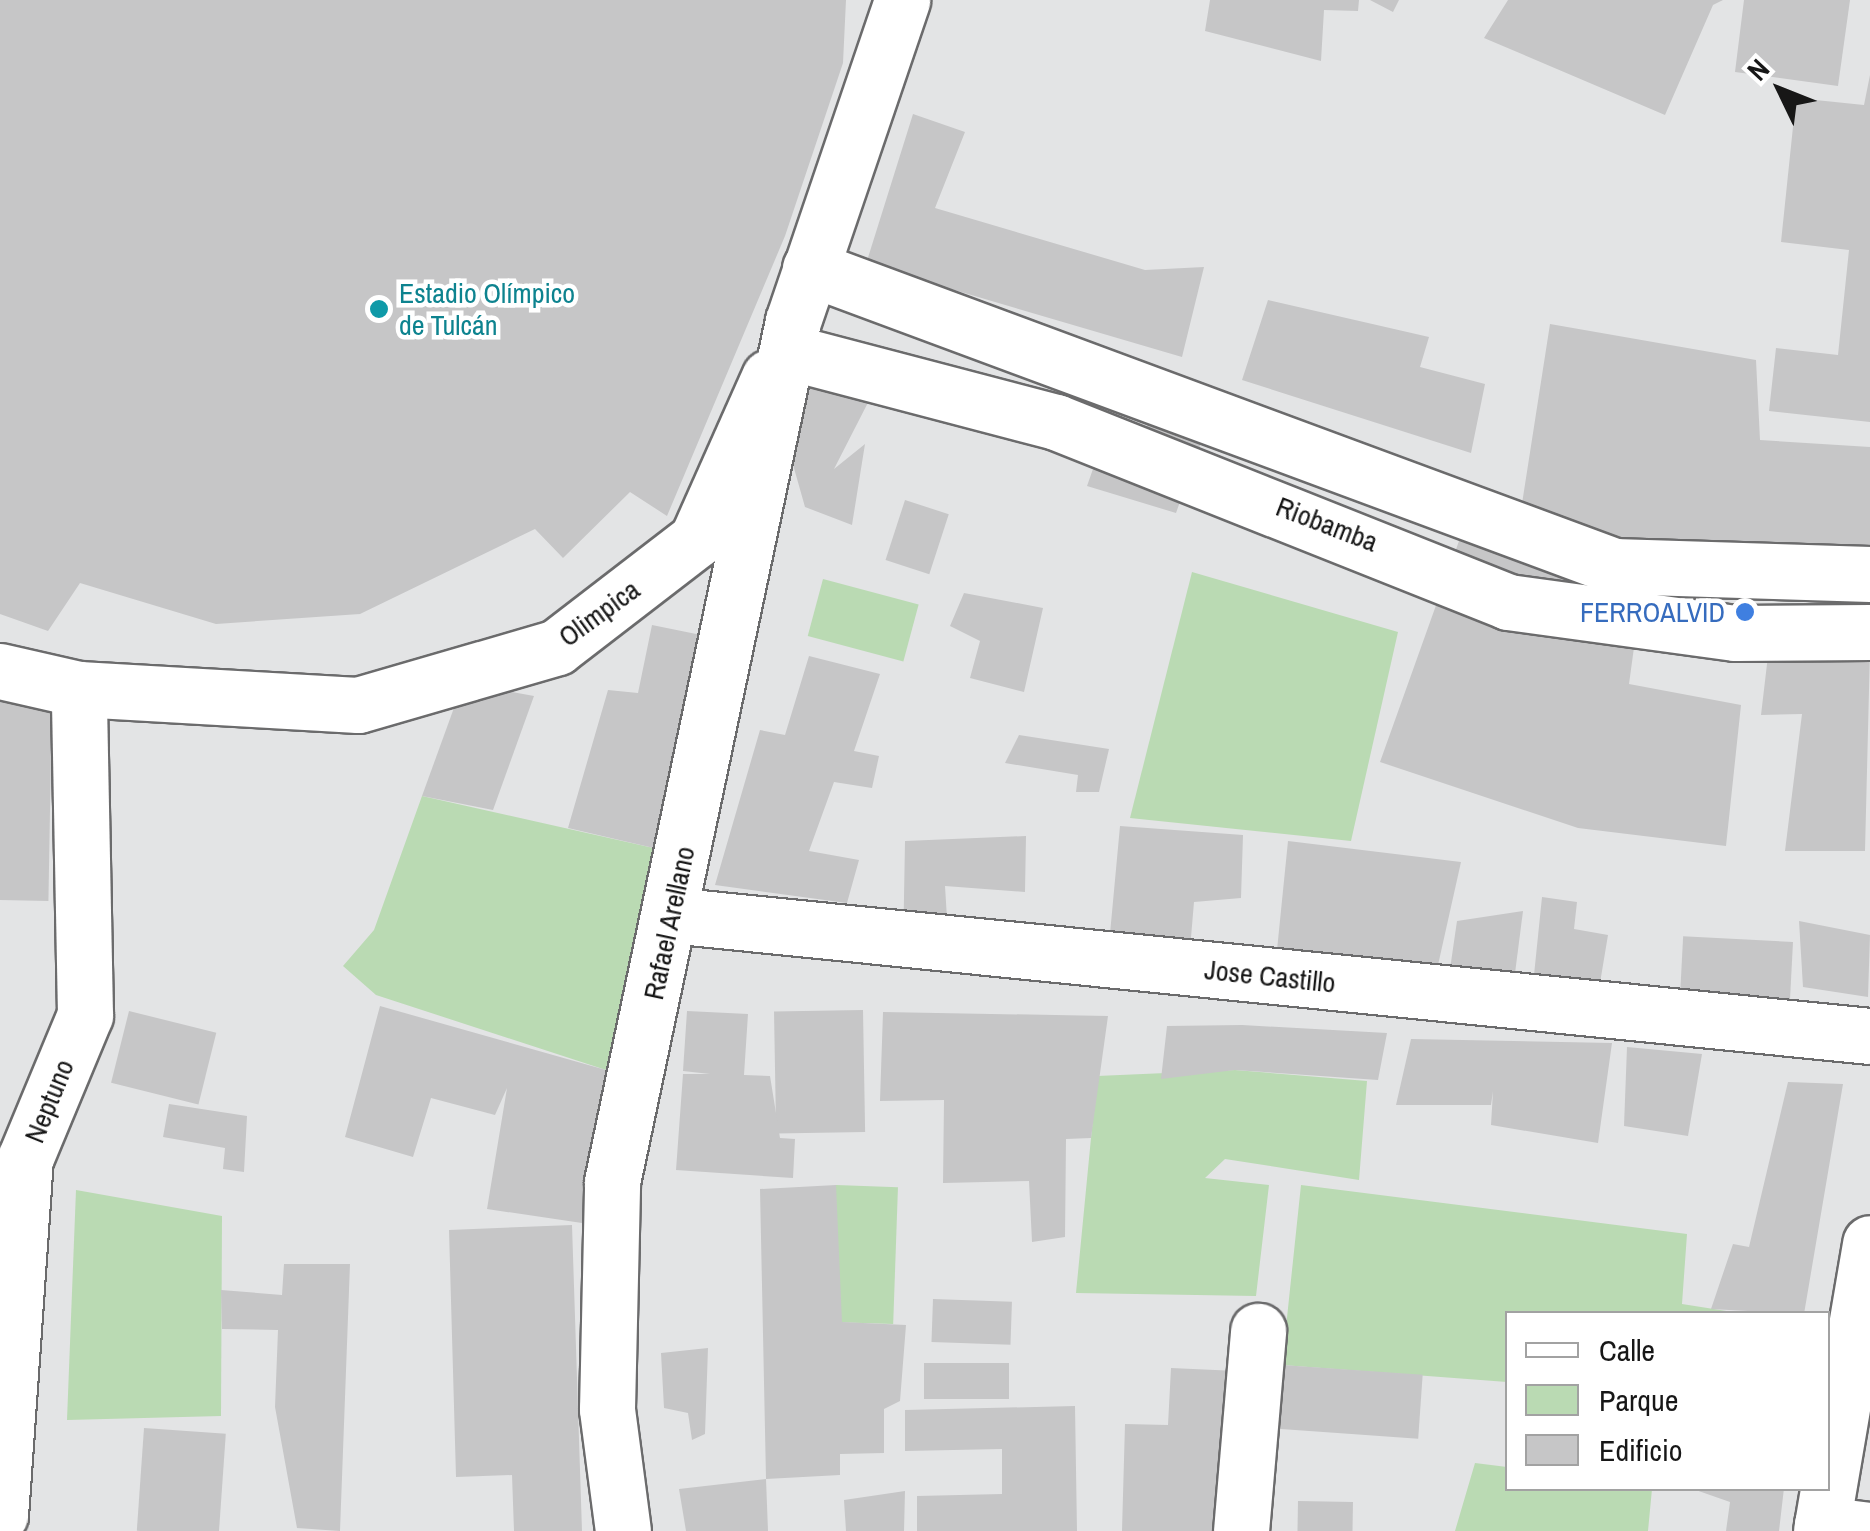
<!DOCTYPE html>
<html>
<head>
<meta charset="utf-8">
<style>
  body { margin:0 }
  #map { position:relative; width:1870px; height:1531px; overflow:hidden; background:#e3e4e5; font-family:"Archivo Narrow",sans-serif }
  div>[style] { position:absolute }
  [style*='--x'] { left:calc(var(--x)*1px); top:calc(var(--y)*1px); width:calc(var(--w)*1px); rotate:calc(var(--a)*1deg) }
  .green>* { inset:0; background:#badab3; transform-origin:0 0 }
  .building>* { inset:0; background:#c6c6c7; transform-origin:0 0 }
  .roads { filter:drop-shadow(2px 0 #6b6b6c) drop-shadow(-2px 0 #6b6b6c) drop-shadow(0 2px #6b6b6c) drop-shadow(0 -2px #6b6b6c) }
  .minor>* { height:55px; margin:-27.5px; padding:0 27.5px; transform-origin:27.5px; border-radius:27.5px; background:#fff }
  .major>* { height:55px; margin:-27.5px; padding:0 27.5px; transform-origin:27.5px; border-radius:27.5px; background:#fff }
  .dots>* { width:28px; height:28px; translate:-50% -50%; box-sizing:border-box; border:5px solid #fff; border-radius:50% }
  span { translate:-50% -50%; white-space:nowrap; text-align:center; line-height:1.15; -webkit-text-stroke:9px #fff; paint-order:stroke }
  .culture-label { font-size:28px; color:#0d838f }
  .left { translate:0 -50%; text-align:left }
  .street-label { font-size:28px; color:#171717 }
  .shop-label { font-size:28px; color:#366cbe }
  .right { translate:-100% -50%; text-align:right }
  .legend { position:absolute; left:1505px; top:1311px; width:325px; height:180px; box-sizing:border-box; background:#fff; border:2px solid #a2a2a2; margin:0; padding:12px 18px; list-style:none; font-size:30px; color:#171717 }
  .legend li { display:flex; align-items:center; gap:20px; height:50px }
  .legend b { width:50px; border:2px solid #a2a2a2 }
  .north { position:absolute; left:1730px; top:40px; width:100px; height:100px; -webkit-text-stroke:8px #fff; paint-order:stroke; rotate:313deg; font-size:28px; font-weight:700; line-height:40px; text-align:center; color:#171717 }
  .north::after { content:''; display:block; margin:auto; width:35px; height:45px; background:#171717; clip-path:polygon(50% 0,100% 100%,50% 72%,0 100%) }
</style>
</head>
<body>
<div id="map">
  <div class="green">
    <i style="clip-path:polygon(1192px 572px,1398px 632px,1351px 841px,1130px 818px)"></i>
    <i style="left:823px;top:579px;width:99px;height:59px;rotate:15deg"></i>
    <i style="clip-path:polygon(422px 796px,658px 849px,606px 1070px,376px 995px,343px 966px,374px 930px)"></i>
    <i style="clip-path:polygon(1235px 1070px,1367px 1081px,1359px 1180px,1225px 1159px,1205px 1178px,1269px 1185px,1256px 1296px,1076px 1293px,1097px 1076px)"></i>
    <i style="left:836px;top:1185px;width:62px;height:137px;rotate:2deg"></i>
    <i style="clip-path:polygon(1301px 1185px,1687px 1234px,1682px 1304px,1739px 1313px,1508px 1314px,1507px 1382px,1282px 1365px)"></i>
    <i style="clip-path:polygon(76px 1190px,222px 1216px,221px 1416px,67px 1420px)"></i>
    <i style="clip-path:polygon(1475px 1463px,1507px 1467px,1508px 1488px,1652px 1489px,1648px 1531px,1455px 1531px)"></i>
  </div>
  <div class="building">
    <i style="clip-path:polygon(0 0,846px 0,843px 63px,785px 236px,667px 516px,630px 492px,563px 558px,535px 529px,360px 614px,216px 624px,80px 583px,48px 631px,0 614px)"></i>
    <i style="clip-path:polygon(1210px 0,1359px 0,1358px 11px,1324px 10px,1321px 61px,1205px 31px)"></i>
    <i style="clip-path:polygon(1370px 0,1399px 0,1393px 12px)"></i>
    <i style="clip-path:polygon(1508px 0,1723px 0,1713px 5px,1665px 115px,1484px 38px)"></i>
    <i style="clip-path:polygon(1744px 0,1850px 0,1838px 86px,1735px 72px)"></i>
    <i style="clip-path:polygon(1870px 75px,1870px 422px,1769px 411px,1776px 348px,1838px 355px,1849px 250px,1781px 242px,1796px 98px,1864px 105px)"></i>
    <i style="clip-path:polygon(913px 114px,965px 132px,935px 208px,1145px 270px,1204px 267px,1182px 357px,866px 264px)"></i>
    <i style="clip-path:polygon(1268px 300px,1429px 337px,1420px 367px,1485px 384px,1471px 453px,1242px 380px)"></i>
    <i style="clip-path:polygon(1550px 324px,1756px 360px,1760px 440px,1870px 447px,1870px 558px,1636px 547px,1521px 510px)"></i>
    <i style="clip-path:polygon(815px 371px,878px 383px,834px 469px,865px 444px,852px 525px,805px 507px,790px 454px)"></i>
    <i style="clip-path:polygon(1157px 399px,1210px 418px,1176px 513px,1087px 486px,1100px 449px,1134px 458px)"></i>
    <i style="left:905px;top:500px;width:46px;height:63px;rotate:18deg"></i>
    <i style="clip-path:polygon(1469px 513px,1645px 567px,1629px 684px,1741px 705px,1726px 846px,1578px 828px,1380px 762px)"></i>
    <i style="clip-path:polygon(964px 593px,1043px 608px,1024px 692px,970px 678px,980px 641px,950px 626px)"></i>
    <i style="clip-path:polygon(652px 625px,706px 636px,658px 849px,568px 828px,608px 690px,638px 693px)"></i>
    <i style="clip-path:polygon(1769px 647px,1870px 650px,1865px 851px,1785px 851px,1802px 714px,1761px 715px)"></i>
    <i style="clip-path:polygon(809px 656px,880px 674px,854px 751px,879px 756px,872px 788px,834px 782px,809px 851px,859px 860px,847px 903px,715px 885px,760px 730px,785px 735px)"></i>
    <i style="clip-path:polygon(463px 683px,534px 696px,493px 810px,422px 796px)"></i>
    <i style="left:52px;top:696px;width:205px;height:52px;rotate:91deg"></i>
    <i style="clip-path:polygon(1019px 735px,1109px 749px,1099px 792px,1076px 792px,1078px 775px,1005px 763px)"></i>
    <i style="clip-path:polygon(1120px 826px,1243px 835px,1241px 898px,1194px 902px,1189px 961px,1107px 966px)"></i>
    <i style="clip-path:polygon(1026px 836px,1025px 892px,945px 886px,949px 951px,903px 953px,905px 841px)"></i>
    <i style="clip-path:polygon(1288px 841px,1461px 862px,1436px 974px,1275px 970px)"></i>
    <i style="clip-path:polygon(1542px 897px,1577px 902px,1574px 929px,1608px 935px,1600px 983px,1534px 975px)"></i>
    <i style="clip-path:polygon(1523px 911px,1514px 981px,1449px 976px,1457px 921px)"></i>
    <i style="clip-path:polygon(1799px 921px,1870px 935px,1868px 997px,1803px 987px)"></i>
    <i style="left:1793px;top:942px;width:59px;height:110px;rotate:93deg"></i>
    <i style="clip-path:polygon(380px 1006px,606px 1070px,582px 1223px,487px 1209px,507px 1088px,495px 1115px,431px 1098px,413px 1157px,345px 1137px)"></i>
    <i style="left:863px;top:1010px;width:122px;height:89px;rotate:89deg"></i>
    <i style="left:129px;top:1011px;width:90px;height:74px;rotate:14deg"></i>
    <i style="clip-path:polygon(687px 1011px,748px 1014px,744px 1075px,770px 1076px,780px 1138px,795px 1139px,793px 1178px,676px 1170px,683px 1074px,710px 1074px,683px 1071px)"></i>
    <i style="clip-path:polygon(883px 1012px,1108px 1016px,1091px 1138px,1066px 1139px,1065px 1237px,1032px 1242px,1029px 1181px,943px 1183px,944px 1100px,880px 1101px)"></i>
    <i style="clip-path:polygon(1167px 1026px,1242px 1025px,1387px 1033px,1378px 1080px,1235px 1070px,1161px 1079px)"></i>
    <i style="clip-path:polygon(1411px 1039px,1612px 1043px,1598px 1143px,1491px 1125px,1493px 1091px,1491px 1105px,1396px 1105px)"></i>
    <i style="clip-path:polygon(1627px 1047px,1702px 1054px,1688px 1136px,1624px 1126px)"></i>
    <i style="clip-path:polygon(1788px 1082px,1843px 1084px,1804px 1314px,1711px 1309px,1733px 1244px,1749px 1247px)"></i>
    <i style="clip-path:polygon(169px 1104px,247px 1116px,244px 1172px,223px 1169px,225px 1148px,163px 1137px)"></i>
    <i style="clip-path:polygon(836px 1185px,842px 1322px,906px 1325px,900px 1401px,884px 1409px,884px 1453px,840px 1454px,840px 1475px,766px 1479px,760px 1189px)"></i>
    <i style="clip-path:polygon(572px 1225px,582px 1531px,514px 1531px,512px 1475px,456px 1477px,449px 1230px)"></i>
    <i style="clip-path:polygon(284px 1264px,350px 1264px,340px 1531px,297px 1528px,275px 1407px,278px 1330px,222px 1329px,221px 1290px,282px 1295px)"></i>
    <i style="left:933px;top:1299px;width:79px;height:43px;rotate:2deg"></i>
    <i style="clip-path:polygon(708px 1348px,705px 1434px,692px 1440px,688px 1413px,664px 1408px,661px 1353px)"></i>
    <i style="left:1009px;top:1363px;width:36px;height:85px;rotate:90deg"></i>
    <i style="left:1282px;top:1365px;width:141px;height:64px;rotate:4deg"></i>
    <i style="clip-path:polygon(1171px 1368px,1237px 1371px,1228px 1531px,1122px 1531px,1125px 1424px,1168px 1425px)"></i>
    <i style="clip-path:polygon(1075px 1406px,1077px 1531px,917px 1531px,917px 1496px,1002px 1494px,1002px 1449px,905px 1451px,905px 1410px)"></i>
    <i style="left:144px;top:1428px;width:82px;height:103px;rotate:4deg"></i>
    <i style="clip-path:polygon(766px 1479px,768px 1531px,686px 1531px,679px 1489px)"></i>
    <i style="clip-path:polygon(1690px 1488px,1784px 1488px,1779px 1531px,1726px 1531px,1730px 1502px)"></i>
    <i style="clip-path:polygon(905px 1491px,904px 1531px,846px 1531px,844px 1500px)"></i>
    <i style="left:1298px;top:1501px;width:55px;height:30px;rotate:1deg"></i>
  </div>
  <div class="roads">
    <div class="minor">
      <i style="--x:810;--y:268;--w:857;--a:20.34"></i>
      <i style="--x:1614;--y:566;--w:256;--a:1.8"></i>
      <i style="--x:793;--y:353;--w:272;--a:14.7"></i>
      <i style="--x:1056;--y:422;--w:487;--a:21.7"></i>
      <i style="--x:1508;--y:602;--w:229;--a:7.8"></i>
      <i style="--x:1735;--y:633;--w:135;--a:-0.4"></i>
      <i style="--x:0;--y:671;--w:81;--a:12.8"></i>
      <i style="--x:79;--y:689;--w:279;--a:3.3"></i>
      <i style="--x:358;--y:705;--w:207;--a:-16.2"></i>
      <i style="--x:557;--y:647;--w:177;--a:-37.6"></i>
      <i style="--x:697;--y:539;--w:177;--a:-66"></i>
      <i style="--x:670;--y:915;--w:1206;--a:5.76"></i>
      <i style="--x:0;--y:1515;--w:357;--a:-86"></i>
      <i style="--x:25;--y:1159;--w:156;--a:-67.4"></i>
      <i style="--x:85;--y:1015;--w:326;--a:-91.1"></i>
      <i style="--x:1822;--y:1524;--w:48;--a:7.1"></i>
      <i style="--x:1241;--y:1531;--w:201;--a:-85.1"></i>
    </div>
    <div class="major">
      <i style="--x:623;--y:1531;--w:123;--a:-97.5"></i>
      <i style="--x:607;--y:1409;--w:227;--a:-88.7"></i>
      <i style="--x:612;--y:1182;--w:880;--a:-78.13"></i>
      <i style="--x:793;--y:321;--w:339;--a:-71.2"></i>
      <i style="--x:1821;--y:1531;--w:292;--a:-80.3"></i>
    </div>
  </div>
  <div class="dots">
    <i style="left:379px;top:309px;background:#0f9aa8"></i>
    <i style="left:1745px;top:612px;background:#3f7fe0"></i>
  </div>
  <div class="culture-label">
    <span class="left" style="left:399px;top:309px">Estadio Olímpico<br>de Tulcán</span>
  </div>
  <div class="street-label">
    <span style="left:1327px;top:524px;rotate:21deg">Riobamba</span>
    <span style="left:599px;top:613px;rotate:-36deg">Olimpica</span>
    <span style="left:669px;top:923px;rotate:-78deg">Rafael Arellano</span>
    <span style="left:1270px;top:976px;rotate:6deg">Jose Castillo</span>
    <span style="left:49px;top:1101px;rotate:-68deg">Neptuno</span>
  </div>
  <div class="shop-label">
    <span class="right" style="left:1725px;top:612px">FERROALVID</span>
  </div>
  <ul class="legend">
  <li><b style="height:12px;background:#fff"></b>Calle</li>
  <li><b style="height:28px;background:#badab3"></b>Parque</li>
  <li><b style="height:28px;background:#c6c6c7"></b>Edificio</li>
  </ul>
  <div class="north">N</div>
</div>
</body>
</html>
